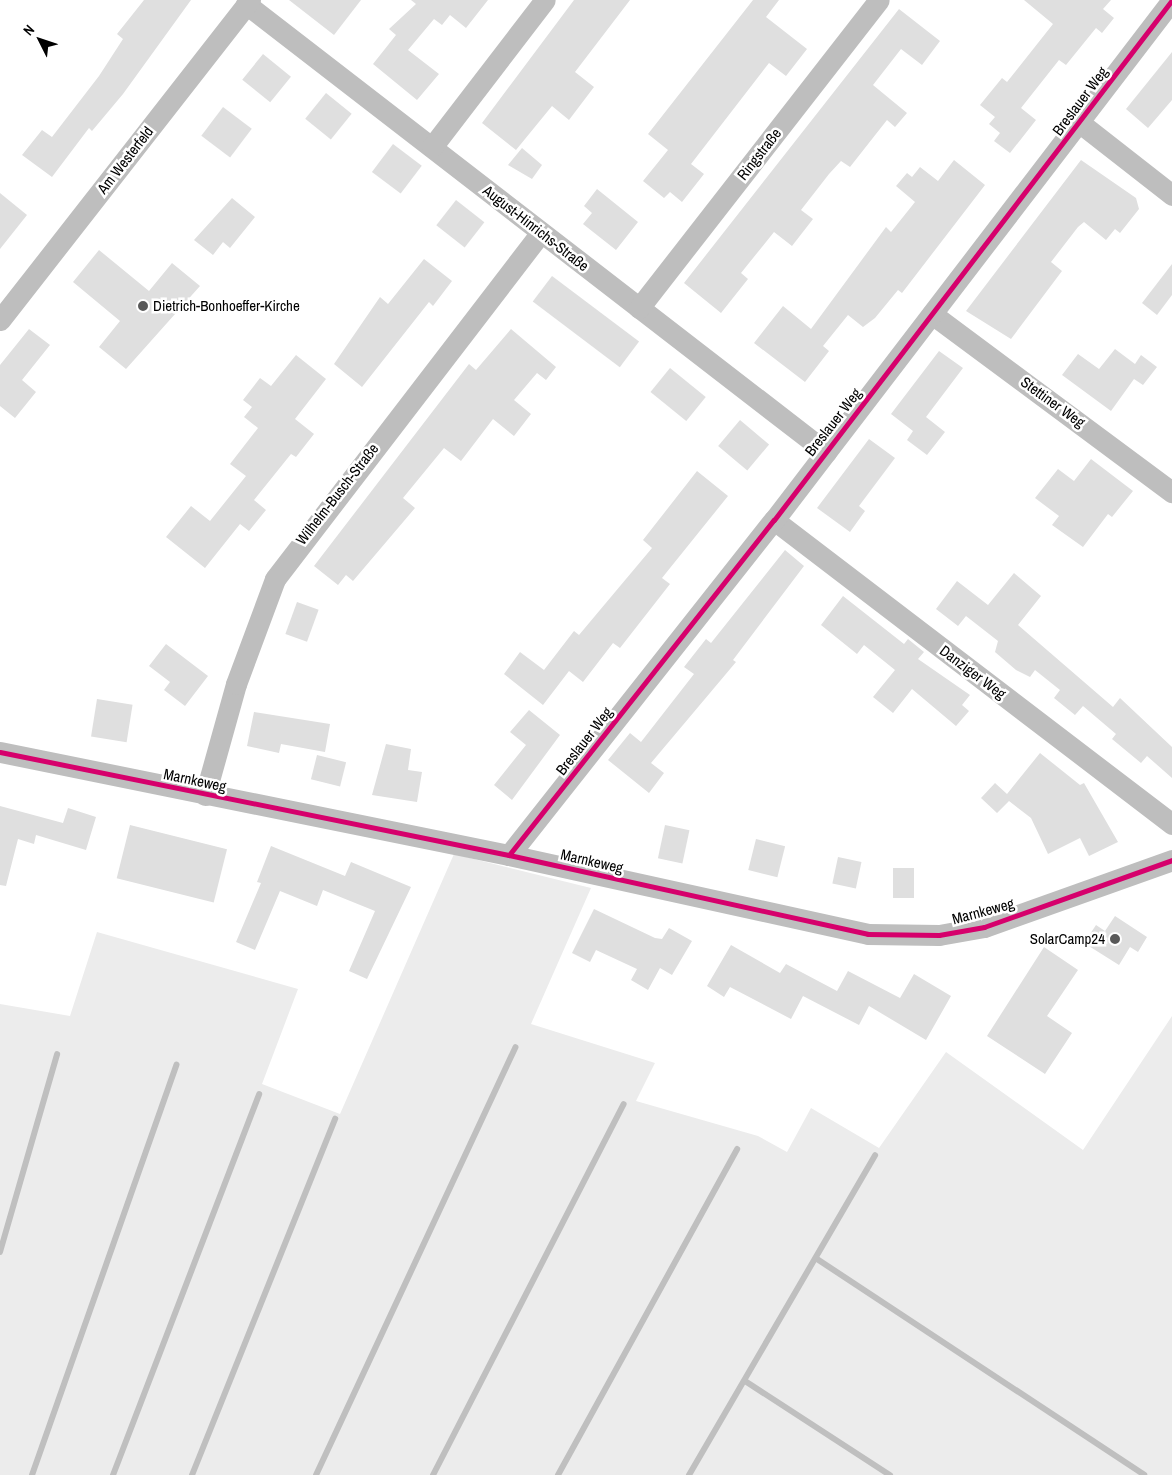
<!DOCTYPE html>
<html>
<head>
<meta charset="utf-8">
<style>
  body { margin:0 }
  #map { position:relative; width:1172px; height:1475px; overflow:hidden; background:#fff; font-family:"Archivo Narrow",sans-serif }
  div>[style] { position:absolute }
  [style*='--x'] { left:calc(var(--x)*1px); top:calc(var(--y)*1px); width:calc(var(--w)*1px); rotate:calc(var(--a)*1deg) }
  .green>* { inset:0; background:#ececec }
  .stream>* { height:6px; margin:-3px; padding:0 3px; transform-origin:3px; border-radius:3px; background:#bfbfbf }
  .building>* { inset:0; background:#dfdfdf; transform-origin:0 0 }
  .street>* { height:21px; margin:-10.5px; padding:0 10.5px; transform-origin:10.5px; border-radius:10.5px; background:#bebebe }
  .cycleway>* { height:5px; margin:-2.5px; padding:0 2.5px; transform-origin:2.5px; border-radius:2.5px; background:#d6006c }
  .dots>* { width:14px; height:14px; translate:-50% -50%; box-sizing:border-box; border:2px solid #fff; border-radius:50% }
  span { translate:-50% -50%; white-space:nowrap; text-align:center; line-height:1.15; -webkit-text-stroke:5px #fff; paint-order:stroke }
  .street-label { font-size:15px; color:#000 }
  .poi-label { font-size:15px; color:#000 }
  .left { translate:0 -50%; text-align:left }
  .right { translate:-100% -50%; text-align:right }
  .north { position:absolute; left:15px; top:15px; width:50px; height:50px; -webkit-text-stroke:4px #fff; paint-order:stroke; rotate:311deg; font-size:14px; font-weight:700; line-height:20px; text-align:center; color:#000 }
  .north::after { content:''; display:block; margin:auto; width:18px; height:22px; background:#000; clip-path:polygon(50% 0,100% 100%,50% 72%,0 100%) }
</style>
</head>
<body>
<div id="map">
  <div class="green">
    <i style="clip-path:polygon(454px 854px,591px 888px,531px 1024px,655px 1063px,636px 1101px,758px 1136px,787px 1152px,811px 1108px,879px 1148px,946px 1052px,1083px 1150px,1172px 1016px,1172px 1475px,0 1475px,0 1004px,70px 1016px,97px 932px,298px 989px,262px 1084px,340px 1114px)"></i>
  </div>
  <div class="stream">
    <i style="--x:0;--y:1252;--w:206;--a:-73.9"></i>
    <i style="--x:817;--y:1259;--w:392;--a:33.4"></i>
    <i style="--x:745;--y:1381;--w:173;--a:33"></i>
    <i style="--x:32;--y:1475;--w:435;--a:-70.6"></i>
    <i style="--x:113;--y:1475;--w:408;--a:-69"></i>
    <i style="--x:192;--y:1475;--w:384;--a:-68.1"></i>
    <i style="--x:316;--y:1475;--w:472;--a:-65"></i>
    <i style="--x:433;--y:1475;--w:417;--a:-62.8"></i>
    <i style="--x:558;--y:1475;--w:372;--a:-61.2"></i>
    <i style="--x:689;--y:1475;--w:370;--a:-59.8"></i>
  </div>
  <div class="building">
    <i style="clip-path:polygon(144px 0,191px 0,123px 94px,92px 131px,89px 128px,52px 177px,22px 155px,42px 130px,52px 137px,99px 76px,123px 39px,117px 34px)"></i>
    <i style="clip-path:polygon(289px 0,361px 0,334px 35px)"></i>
    <i style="clip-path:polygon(411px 0,488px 0,466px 28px,450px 15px,442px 25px,434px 19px,408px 50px,439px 74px,417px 100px,373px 64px,396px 35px,389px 29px,416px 4px)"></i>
    <i style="clip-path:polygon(574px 0,630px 0,575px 72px,594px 87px,569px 120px,552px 106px,516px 150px,482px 123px)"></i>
    <i style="clip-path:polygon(753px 0,779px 0,766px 17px,807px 49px,786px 76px,769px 63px,691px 164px,704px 174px,682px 202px,670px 192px,664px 198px,643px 181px,668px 150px,648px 134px)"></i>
    <i style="clip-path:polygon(1024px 0,1111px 0,1103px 9px,1114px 18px,1102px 33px,1096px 28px,1066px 65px,1059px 60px,1021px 108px,1036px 120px,1010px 153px,994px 141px,1000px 133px,989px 124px,995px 117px,980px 105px,1002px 78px,1007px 82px,1053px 24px)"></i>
    <i style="clip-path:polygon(899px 9px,940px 41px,922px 65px,901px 49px,873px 85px,907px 113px,895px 127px,887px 120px,850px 167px,841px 161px,829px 174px,801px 210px,813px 219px,792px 246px,774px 232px,741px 273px,748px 279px,721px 313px,684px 283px)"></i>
    <i style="clip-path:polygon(1172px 52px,1172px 100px,1148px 128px,1126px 109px)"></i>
    <i style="left:263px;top:54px;width:36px;height:33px;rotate:39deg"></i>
    <i style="left:326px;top:93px;width:33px;height:33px;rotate:39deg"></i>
    <i style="left:223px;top:107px;width:36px;height:36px;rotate:37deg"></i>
    <i style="left:393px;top:144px;width:36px;height:35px;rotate:37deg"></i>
    <i style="clip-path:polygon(522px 148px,542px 165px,532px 179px,508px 165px)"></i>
    <i style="clip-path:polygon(954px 160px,985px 185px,902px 293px,898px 290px,875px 318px,863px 327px,848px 315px,823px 346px,829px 351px,805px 382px,754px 343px,783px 306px,811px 329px,886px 227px,891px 232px,915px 202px,896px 186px,907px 173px,912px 177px,920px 167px,938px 181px)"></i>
    <i style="clip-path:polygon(1081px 160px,1136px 198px,1139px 209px,1120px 233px,1115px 229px,1106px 240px,1084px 222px,1078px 227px,1051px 262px,1062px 271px,1011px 339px,966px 311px)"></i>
    <i style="clip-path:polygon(597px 189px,638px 222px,616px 250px,583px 224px,592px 213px,584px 206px)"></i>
    <i style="clip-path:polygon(0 193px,27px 215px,0 249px)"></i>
    <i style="clip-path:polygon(232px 198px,255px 217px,230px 248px,223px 242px,213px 255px,194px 240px)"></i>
    <i style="left:456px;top:200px;width:36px;height:32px;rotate:38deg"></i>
    <i style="clip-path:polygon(99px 250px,149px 291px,172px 263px,200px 286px,126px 369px,99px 347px,120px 321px,73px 282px)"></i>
    <i style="clip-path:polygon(424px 259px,452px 281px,433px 306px,429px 302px,362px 387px,334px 364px,380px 297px,388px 304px)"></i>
    <i style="clip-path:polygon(1172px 264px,1172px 295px,1157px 315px,1142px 303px)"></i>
    <i style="left:552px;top:276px;width:109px;height:32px;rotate:37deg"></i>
    <i style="clip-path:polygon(29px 329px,50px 345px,22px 380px,36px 392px,15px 418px,0 406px,0 365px)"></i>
    <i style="clip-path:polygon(511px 329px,556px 367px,546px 380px,537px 373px,514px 400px,531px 414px,514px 436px,493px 419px,461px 461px,444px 448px,403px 498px,415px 508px,353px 581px,346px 575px,338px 585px,314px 566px,469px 364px,476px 370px)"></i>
    <i style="clip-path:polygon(1115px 349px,1135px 364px,1141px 355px,1157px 367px,1143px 385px,1134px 379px,1111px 411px,1062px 375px,1078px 354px,1099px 369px)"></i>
    <i style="clip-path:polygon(939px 351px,963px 368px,926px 417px,945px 432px,927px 455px,907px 440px,913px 431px,891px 414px)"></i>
    <i style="clip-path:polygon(296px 355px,326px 379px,295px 419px,314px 434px,296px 457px,291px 454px,254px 500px,266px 510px,249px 531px,240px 524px,205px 568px,166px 537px,191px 506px,210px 521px,246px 476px,230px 464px,258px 428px,244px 417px,252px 407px,243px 400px,260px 378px,271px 386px)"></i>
    <i style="left:670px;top:368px;width:46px;height:31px;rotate:39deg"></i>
    <i style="left:740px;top:420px;width:38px;height:34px;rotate:40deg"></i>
    <i style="clip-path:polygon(869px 439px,895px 458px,859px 506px,865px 511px,850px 532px,817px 508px)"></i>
    <i style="clip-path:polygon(1091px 459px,1133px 491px,1112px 517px,1108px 514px,1083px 547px,1052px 525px,1059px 516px,1035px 498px,1058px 469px,1074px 481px)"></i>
    <i style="clip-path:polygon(697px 471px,728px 496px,662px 578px,670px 584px,620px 648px,613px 643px,583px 682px,569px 671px,543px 705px,504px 674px,520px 652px,544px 670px,574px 631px,579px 635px,652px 548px,643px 540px)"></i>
    <i style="clip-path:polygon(785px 550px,804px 566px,733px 660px,736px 662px,651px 763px,664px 773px,649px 793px,608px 760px,630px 733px,641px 742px,694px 674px,684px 667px,706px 639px,711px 643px)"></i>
    <i style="clip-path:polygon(1014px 573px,1041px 596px,1018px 625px,1113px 707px,1120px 698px,1172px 747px,1172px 778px,1147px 756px,1141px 763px,1112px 739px,1116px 734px,1083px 706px,1075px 715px,1054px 698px,1060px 690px,1035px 670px,1030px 677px,1016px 670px,995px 652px,998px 641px,966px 616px,958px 626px,936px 609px,957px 581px,988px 605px)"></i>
    <i style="clip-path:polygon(843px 596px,904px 644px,908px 639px,924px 652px,918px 659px,970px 695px,962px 705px,969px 711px,956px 726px,912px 689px,893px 713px,873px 697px,895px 670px,864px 645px,857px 654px,821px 625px)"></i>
    <i style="left:297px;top:602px;width:23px;height:34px;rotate:20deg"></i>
    <i style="clip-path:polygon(166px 644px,208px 676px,185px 706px,164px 690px,170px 682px,149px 666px)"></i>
    <i style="left:97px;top:699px;width:36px;height:38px;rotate:9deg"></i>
    <i style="clip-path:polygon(529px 710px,560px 735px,512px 800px,494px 785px,526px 745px,510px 732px)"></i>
    <i style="clip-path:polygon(254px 712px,330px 724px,325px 752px,281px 744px,279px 753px,247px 746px)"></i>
    <i style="clip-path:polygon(386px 744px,411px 749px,408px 770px,422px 772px,417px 802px,372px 795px)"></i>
    <i style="clip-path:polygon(1040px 753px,1080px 785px,1084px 783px,1118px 842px,1089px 856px,1080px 838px,1048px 854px,1031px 818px,1009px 801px,997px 813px,981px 798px,995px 783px,1007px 794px)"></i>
    <i style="left:317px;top:755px;width:30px;height:25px;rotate:14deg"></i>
    <i style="clip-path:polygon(0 806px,63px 823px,68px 808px,96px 817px,86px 850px,36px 835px,34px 844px,18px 839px,6px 886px,0 885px)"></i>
    <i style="left:130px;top:825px;width:100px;height:55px;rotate:14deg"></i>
    <i style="left:665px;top:825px;width:25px;height:34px;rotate:12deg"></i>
    <i style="left:756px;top:839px;width:30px;height:32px;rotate:14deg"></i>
    <i style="clip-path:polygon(271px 846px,345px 876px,351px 862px,411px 887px,367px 979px,349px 971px,375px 911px,323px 890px,317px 906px,280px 891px,255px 950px,236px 942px,261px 883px,257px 882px)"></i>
    <i style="left:838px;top:857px;width:24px;height:27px;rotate:12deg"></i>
    <i style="left:893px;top:868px;width:21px;height:30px"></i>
    <i style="clip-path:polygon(594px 909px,655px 938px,662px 939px,669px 928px,692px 941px,672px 975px,660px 968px,648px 990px,631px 980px,637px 969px,596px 950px,590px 962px,572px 953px)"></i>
    <i style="clip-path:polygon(1115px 916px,1147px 937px,1138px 952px,1130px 947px,1119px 965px,1084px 943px,1096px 925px,1105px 931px)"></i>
    <i style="clip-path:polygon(731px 945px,780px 973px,786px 964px,837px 991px,848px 971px,900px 998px,914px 974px,951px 996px,926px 1040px,869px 1006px,859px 1025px,803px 996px,791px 1019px,730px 987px,724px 997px,707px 986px)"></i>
    <i style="clip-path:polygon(1044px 947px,1078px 970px,1047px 1016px,1072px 1033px,1045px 1074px,987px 1036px)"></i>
  </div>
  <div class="street">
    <i style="--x:246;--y:4;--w:733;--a:37.68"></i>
    <i style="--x:1080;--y:123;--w:117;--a:38"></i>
    <i style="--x:432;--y:147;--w:185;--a:-52.5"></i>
    <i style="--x:639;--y:308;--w:390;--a:-52.1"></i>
    <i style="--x:932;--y:314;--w:299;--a:36.6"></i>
    <i style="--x:0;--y:320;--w:406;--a:-52"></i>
    <i style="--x:774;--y:520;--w:501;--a:37.37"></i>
    <i style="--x:0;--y:752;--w:519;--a:11.44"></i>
    <i style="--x:509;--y:855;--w:368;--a:12.4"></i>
    <i style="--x:868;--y:934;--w:71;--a:0.8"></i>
    <i style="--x:939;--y:935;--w:46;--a:-10.1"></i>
    <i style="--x:984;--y:927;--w:200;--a:-19.6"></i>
    <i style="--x:205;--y:795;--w:115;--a:-74.4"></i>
    <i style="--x:236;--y:684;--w:112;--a:-69.6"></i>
    <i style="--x:275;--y:579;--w:437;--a:-52.5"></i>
    <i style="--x:509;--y:855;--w:427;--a:-51.7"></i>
    <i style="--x:774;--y:520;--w:655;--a:-52.57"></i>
  </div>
  <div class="cycleway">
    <i style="--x:0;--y:752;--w:519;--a:11.44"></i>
    <i style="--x:509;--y:855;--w:368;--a:12.4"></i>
    <i style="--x:868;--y:934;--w:71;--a:0.8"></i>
    <i style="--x:939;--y:935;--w:46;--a:-10.1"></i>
    <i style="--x:984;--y:927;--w:200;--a:-19.6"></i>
    <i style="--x:509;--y:855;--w:427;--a:-51.7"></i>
    <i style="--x:774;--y:520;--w:655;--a:-52.57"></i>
  </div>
  <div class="dots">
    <i style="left:143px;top:306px;background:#595959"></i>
    <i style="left:1115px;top:939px;background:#595959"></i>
  </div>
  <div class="street-label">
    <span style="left:1080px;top:101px;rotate:-53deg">Breslauer Weg</span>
    <span style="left:759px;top:154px;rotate:-52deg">Ringstraße</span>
    <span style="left:125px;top:160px;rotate:-52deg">Am Westerfeld</span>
    <span style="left:536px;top:228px;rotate:38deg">August-Hinrichs-Straße</span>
    <span style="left:1053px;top:402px;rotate:36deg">Stettiner Weg</span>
    <span style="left:833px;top:422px;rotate:-52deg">Breslauer Weg</span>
    <span style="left:337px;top:494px;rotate:-52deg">Wilhelm-Busch-Straße</span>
    <span style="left:973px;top:672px;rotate:37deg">Danziger Weg</span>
    <span style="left:584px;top:741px;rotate:-52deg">Breslauer Weg</span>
    <span style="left:195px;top:780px;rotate:12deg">Marnkeweg</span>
    <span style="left:592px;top:861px;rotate:13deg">Marnkeweg</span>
    <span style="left:983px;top:911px;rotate:-15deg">Marnkeweg</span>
  </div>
  <div class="poi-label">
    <span class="left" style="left:153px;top:306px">Dietrich-Bonhoeffer-Kirche</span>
    <span class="right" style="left:1105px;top:939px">SolarCamp24</span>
  </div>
  <div class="north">N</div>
</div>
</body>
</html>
